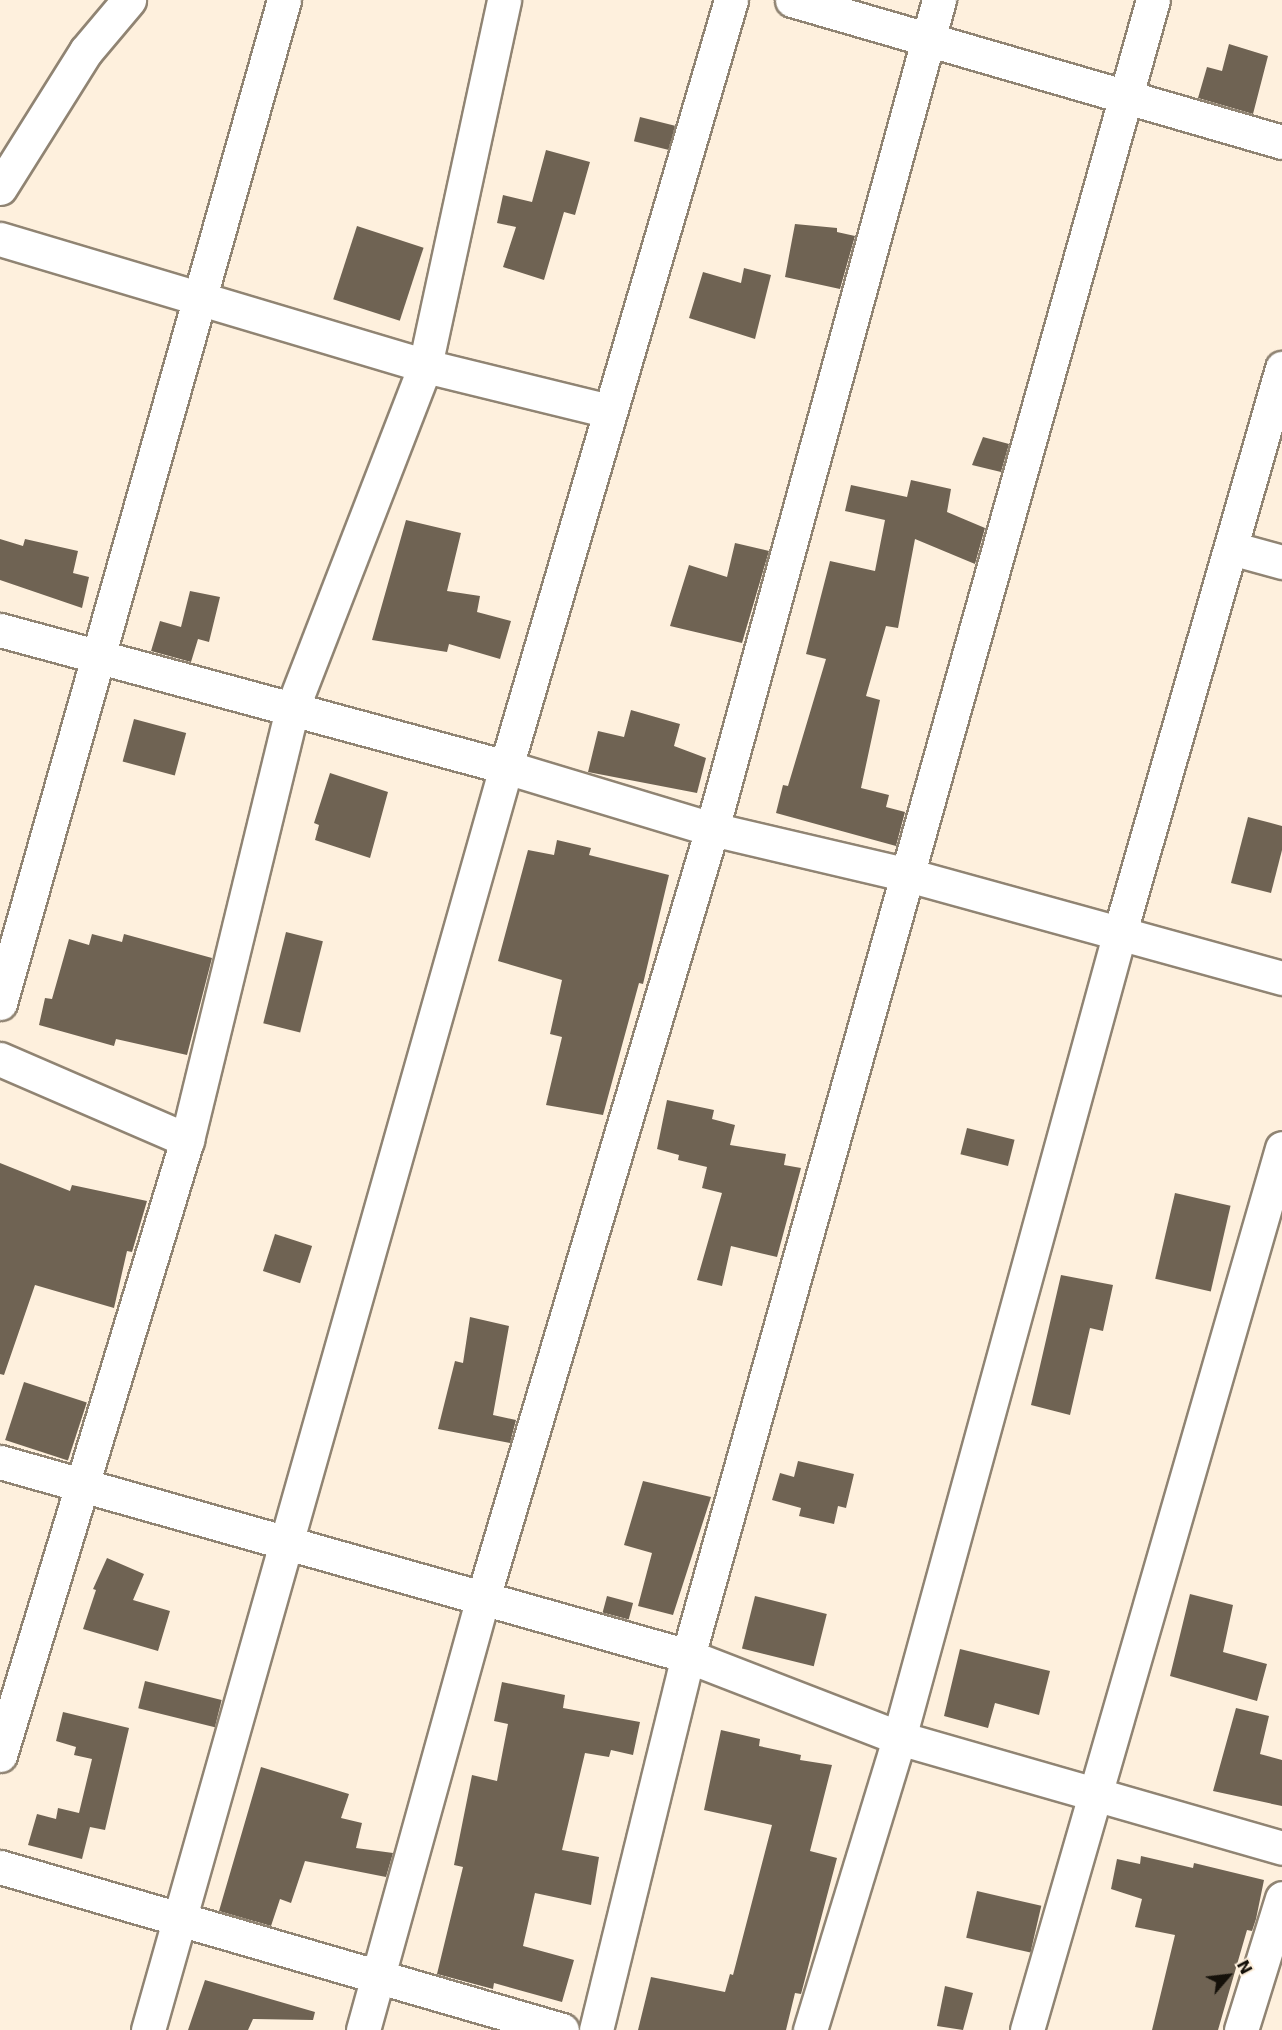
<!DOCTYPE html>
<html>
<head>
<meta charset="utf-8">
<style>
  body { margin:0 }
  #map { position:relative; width:1282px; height:2030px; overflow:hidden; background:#fef0dd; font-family:"DejaVu Sans",sans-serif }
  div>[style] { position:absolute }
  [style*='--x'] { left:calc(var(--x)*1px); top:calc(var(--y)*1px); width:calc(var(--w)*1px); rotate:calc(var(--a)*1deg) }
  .building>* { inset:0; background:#6f6353; transform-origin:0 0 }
  .roads { filter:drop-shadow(2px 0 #908473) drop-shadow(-2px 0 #908473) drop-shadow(0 2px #908473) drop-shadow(0 -2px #908473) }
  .minor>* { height:33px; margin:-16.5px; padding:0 16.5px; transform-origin:16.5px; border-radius:16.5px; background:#fff }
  span { translate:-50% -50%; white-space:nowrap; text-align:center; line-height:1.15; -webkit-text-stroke:5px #fef0dd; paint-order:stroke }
  .north { position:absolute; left:1198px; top:1946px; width:60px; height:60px; -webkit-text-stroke:4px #fef0dd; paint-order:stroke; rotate:62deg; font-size:16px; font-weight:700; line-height:24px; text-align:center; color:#15110a }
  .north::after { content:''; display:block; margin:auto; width:21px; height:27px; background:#15110a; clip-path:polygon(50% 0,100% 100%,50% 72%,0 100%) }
</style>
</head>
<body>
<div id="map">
  <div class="building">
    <i style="clip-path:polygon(1229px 44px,1268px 56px,1253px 114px,1198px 98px,1207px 67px,1222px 71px)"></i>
    <i style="left:640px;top:117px;width:36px;height:25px;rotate:14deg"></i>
    <i style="clip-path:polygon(546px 150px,590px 162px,575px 215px,564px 212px,544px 280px,503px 267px,516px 227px,497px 223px,503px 195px,532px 202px)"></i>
    <i style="clip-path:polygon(795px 224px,837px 228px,837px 232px,855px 236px,840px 289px,785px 277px)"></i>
    <i style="left:357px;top:226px;width:70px;height:77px;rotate:18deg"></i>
    <i style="clip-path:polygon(744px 268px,771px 275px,755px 339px,689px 318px,703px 272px,741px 283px)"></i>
    <i style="clip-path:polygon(983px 437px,1009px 444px,1001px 472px,972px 465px)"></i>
    <i style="clip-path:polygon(911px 480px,951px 489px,947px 512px,985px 528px,975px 564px,915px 539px,898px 628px,886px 626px,866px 696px,880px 700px,861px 788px,889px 795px,886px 807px,905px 812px,896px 846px,776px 813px,783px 785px,788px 786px,826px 659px,806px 654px,830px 561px,875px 571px,885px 520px,845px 511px,851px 485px,907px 497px)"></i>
    <i style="clip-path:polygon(406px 520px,461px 533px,447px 591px,480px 596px,477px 612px,511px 621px,500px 659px,449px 644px,447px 652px,372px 640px)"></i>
    <i style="clip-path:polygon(0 539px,23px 546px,25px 539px,78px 551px,73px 573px,89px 577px,82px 608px,0 580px)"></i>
    <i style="clip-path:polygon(735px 543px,769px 551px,742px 643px,670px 626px,689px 565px,727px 577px)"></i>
    <i style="clip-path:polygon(190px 591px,220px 597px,209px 642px,198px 639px,191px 662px,151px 651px,160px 621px,181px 627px)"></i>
    <i style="clip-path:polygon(631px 710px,680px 724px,674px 746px,706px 758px,697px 793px,588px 772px,598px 731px,624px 737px)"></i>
    <i style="left:134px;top:719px;width:54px;height:44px;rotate:15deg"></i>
    <i style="clip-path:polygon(330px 773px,388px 792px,370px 858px,315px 840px,319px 825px,314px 823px)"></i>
    <i style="clip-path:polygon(1248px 817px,1282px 826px,1282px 850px,1271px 893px,1231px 883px)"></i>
    <i style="clip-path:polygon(557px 840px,591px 848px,589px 855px,669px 875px,643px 984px,639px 983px,603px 1115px,546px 1105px,562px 1037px,550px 1034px,562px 980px,498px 961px,528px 850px,554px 855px)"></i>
    <i style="left:286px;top:932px;width:38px;height:94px;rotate:14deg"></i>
    <i style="clip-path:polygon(92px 934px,122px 942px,124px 934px,212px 958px,187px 1055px,116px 1039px,114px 1046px,39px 1025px,45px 998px,52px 999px,69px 939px,89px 945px)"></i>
    <i style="clip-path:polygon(667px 1100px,714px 1110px,712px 1119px,735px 1125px,730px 1145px,786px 1154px,784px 1165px,801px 1168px,777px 1257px,731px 1246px,722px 1286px,697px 1280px,722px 1193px,702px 1188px,707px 1167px,678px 1160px,679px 1155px,657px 1149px)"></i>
    <i style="left:967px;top:1128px;width:49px;height:27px;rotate:14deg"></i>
    <i style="clip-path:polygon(0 1163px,70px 1191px,72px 1185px,147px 1201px,132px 1252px,127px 1251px,114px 1308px,35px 1285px,4px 1375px,0 1374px)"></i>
    <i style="left:1175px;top:1193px;width:57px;height:88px;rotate:13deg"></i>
    <i style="left:275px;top:1234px;width:39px;height:39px;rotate:18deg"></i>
    <i style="clip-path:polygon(1061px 1275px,1113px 1285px,1103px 1331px,1090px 1328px,1070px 1415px,1031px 1405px)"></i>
    <i style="clip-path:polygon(470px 1317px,509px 1326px,493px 1415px,516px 1420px,510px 1443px,438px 1429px,455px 1361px,463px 1363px)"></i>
    <i style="left:24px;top:1382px;width:66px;height:61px;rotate:18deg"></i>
    <i style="clip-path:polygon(798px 1461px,854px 1474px,846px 1508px,838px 1506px,834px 1524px,799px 1516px,801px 1508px,772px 1500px,780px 1473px,794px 1477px)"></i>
    <i style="clip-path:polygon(643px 1481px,711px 1497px,673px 1615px,638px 1606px,652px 1553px,624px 1545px)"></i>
    <i style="clip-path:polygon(107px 1558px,144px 1574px,133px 1600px,170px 1611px,158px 1651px,83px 1629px,96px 1590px,93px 1589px)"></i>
    <i style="clip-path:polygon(1190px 1594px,1233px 1605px,1223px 1652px,1267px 1664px,1257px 1701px,1170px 1676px)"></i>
    <i style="left:607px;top:1596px;width:27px;height:17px;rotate:15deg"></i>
    <i style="left:755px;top:1596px;width:74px;height:54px;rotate:14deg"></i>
    <i style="clip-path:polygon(960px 1649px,1050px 1671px,1039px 1715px,995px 1703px,988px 1728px,944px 1716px)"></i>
    <i style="left:145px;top:1681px;width:79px;height:28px;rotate:14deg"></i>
    <i style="clip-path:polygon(502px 1682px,565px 1695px,563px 1708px,640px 1722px,633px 1755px,611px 1750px,609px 1757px,585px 1753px,562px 1850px,599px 1857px,591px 1905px,535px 1893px,523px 1946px,574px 1960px,562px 2002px,494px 1983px,493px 1989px,437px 1974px,463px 1867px,454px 1865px,472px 1775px,497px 1781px,508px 1724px,494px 1721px)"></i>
    <i style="clip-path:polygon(1236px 1708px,1269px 1716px,1260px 1754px,1282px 1760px,1282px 1806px,1213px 1791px)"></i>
    <i style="clip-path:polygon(63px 1712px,129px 1728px,105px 1830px,90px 1827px,82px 1859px,28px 1845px,37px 1814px,56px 1819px,58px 1808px,79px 1813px,92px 1759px,74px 1755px,76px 1747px,56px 1741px)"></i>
    <i style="clip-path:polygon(721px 1730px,760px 1739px,759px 1746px,801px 1755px,800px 1760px,832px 1765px,810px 1851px,837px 1858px,801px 1994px,795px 1993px,786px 2030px,638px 2030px,651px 1977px,725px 1992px,730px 1974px,733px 1975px,772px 1825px,704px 1810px)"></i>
    <i style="clip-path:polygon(261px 1767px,349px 1794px,341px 1818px,362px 1823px,356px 1848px,393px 1853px,386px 1877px,305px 1861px,291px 1903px,280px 1899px,271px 1926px,219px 1911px)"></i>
    <i style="clip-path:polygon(1141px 1856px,1193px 1868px,1194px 1863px,1264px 1880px,1256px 1919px,1252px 1931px,1247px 1930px,1218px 2030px,1152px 2030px,1175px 1935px,1135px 1927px,1142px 1899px,1111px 1889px,1117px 1859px,1140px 1864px)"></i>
    <i style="left:977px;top:1891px;width:66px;height:48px;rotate:13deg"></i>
    <i style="clip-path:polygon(205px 1980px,315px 2012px,313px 2020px,253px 2019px,248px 2030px,188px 2030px)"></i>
    <i style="clip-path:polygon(945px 1986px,973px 1993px,963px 2030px,937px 2026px)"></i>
  </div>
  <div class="roads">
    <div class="minor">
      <i style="--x:792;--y:0;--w:510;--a:16.16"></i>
      <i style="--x:0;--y:188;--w:162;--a:-57.9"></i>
      <i style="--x:86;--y:51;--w:67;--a:-49.9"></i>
      <i style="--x:0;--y:239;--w:444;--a:16.6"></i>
      <i style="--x:425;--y:366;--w:190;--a:13.7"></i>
      <i style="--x:1231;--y:548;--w:53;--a:15.4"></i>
      <i style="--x:0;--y:630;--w:524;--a:15.15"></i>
      <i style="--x:506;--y:767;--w:215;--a:16.8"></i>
      <i style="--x:712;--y:829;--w:201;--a:13.2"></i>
      <i style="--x:908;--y:875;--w:388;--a:15.4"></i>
      <i style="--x:0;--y:1003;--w:1042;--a:-74.19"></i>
      <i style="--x:0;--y:1059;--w:204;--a:23.4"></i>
      <i style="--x:0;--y:1462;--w:715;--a:15.75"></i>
      <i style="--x:688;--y:1656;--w:226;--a:21.2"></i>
      <i style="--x:899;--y:1738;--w:398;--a:16"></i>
      <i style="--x:0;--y:1755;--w:643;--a:-73.09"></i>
      <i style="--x:187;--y:1140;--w:444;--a:-76.3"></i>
      <i style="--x:292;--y:709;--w:368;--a:-68.8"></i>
      <i style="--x:425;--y:366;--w:374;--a:-77.8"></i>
      <i style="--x:0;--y:1867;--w:585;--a:16.17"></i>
      <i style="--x:148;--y:2030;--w:1313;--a:-74.17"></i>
      <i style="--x:506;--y:767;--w:799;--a:-73.65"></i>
      <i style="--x:363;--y:2030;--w:448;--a:-74.5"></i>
      <i style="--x:483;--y:1598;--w:802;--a:-73.42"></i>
      <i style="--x:712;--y:829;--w:860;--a:-74.69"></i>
      <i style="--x:596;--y:2030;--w:385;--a:-76.2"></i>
      <i style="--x:688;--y:1656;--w:1720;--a:-74.32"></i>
      <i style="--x:810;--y:2030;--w:305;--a:-73"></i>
      <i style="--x:899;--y:1738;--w:836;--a:-74.67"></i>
      <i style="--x:1120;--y:932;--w:587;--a:-73.97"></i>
      <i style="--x:1027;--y:2030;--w:918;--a:-73.87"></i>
      <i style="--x:1241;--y:2030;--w:138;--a:-72.7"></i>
    </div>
  </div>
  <div class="north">N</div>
</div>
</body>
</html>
